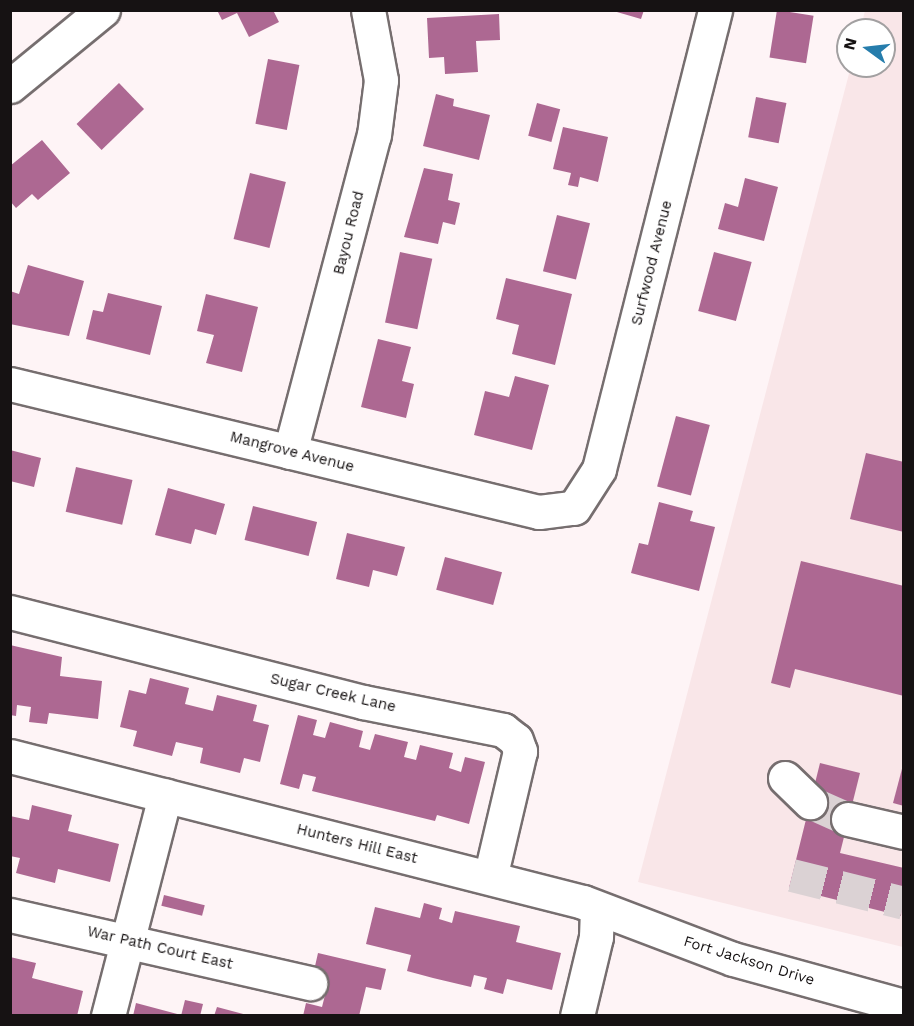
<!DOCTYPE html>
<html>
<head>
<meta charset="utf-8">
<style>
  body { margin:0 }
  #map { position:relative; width:914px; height:1026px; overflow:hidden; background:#fef4f6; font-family:"Work Sans",sans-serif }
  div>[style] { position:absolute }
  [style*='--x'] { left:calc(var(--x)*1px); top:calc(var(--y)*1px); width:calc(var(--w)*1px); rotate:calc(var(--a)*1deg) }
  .built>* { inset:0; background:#f9e6e8 }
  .building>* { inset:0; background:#ad6892; transform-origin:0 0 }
  .minor-tunnel>* { height:33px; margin-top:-16.5px; transform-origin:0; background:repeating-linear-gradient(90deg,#dbd2d4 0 33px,transparent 0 49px) }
  .roads { filter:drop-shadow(2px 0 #766e6f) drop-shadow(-2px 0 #766e6f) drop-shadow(0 2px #766e6f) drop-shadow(0 -2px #766e6f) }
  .minor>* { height:33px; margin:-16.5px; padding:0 16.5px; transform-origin:16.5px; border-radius:16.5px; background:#fff }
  span { translate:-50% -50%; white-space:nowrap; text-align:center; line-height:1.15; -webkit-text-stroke:4.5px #fff; paint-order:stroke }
  .street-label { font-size:15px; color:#161213 }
  .frame { position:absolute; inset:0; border:12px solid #161213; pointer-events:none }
  .north { position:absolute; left:836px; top:18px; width:60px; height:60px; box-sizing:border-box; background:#fff; border:2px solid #a2a0a1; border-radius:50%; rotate:285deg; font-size:16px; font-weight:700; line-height:24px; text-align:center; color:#161213 }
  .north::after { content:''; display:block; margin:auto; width:21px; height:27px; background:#267dac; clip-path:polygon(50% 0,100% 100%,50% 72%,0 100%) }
</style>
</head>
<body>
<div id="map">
  <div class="built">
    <i style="clip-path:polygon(865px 11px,903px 11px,903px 947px,638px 882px,851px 66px,884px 66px,884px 30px,860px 30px)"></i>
  </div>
  <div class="building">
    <i style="clip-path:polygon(217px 10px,273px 10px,279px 22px,249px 37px,237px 13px,222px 20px)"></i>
    <i style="clip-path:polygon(610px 10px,644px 10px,641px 19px)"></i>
    <i style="left:777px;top:10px;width:37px;height:48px;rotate:9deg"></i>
    <i style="clip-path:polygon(499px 14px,500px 40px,476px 41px,478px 72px,445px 74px,444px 57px,429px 58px,427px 18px)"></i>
    <i style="left:268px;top:59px;width:32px;height:66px;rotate:11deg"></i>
    <i style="left:119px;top:83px;width:36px;height:59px;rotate:46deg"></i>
    <i style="clip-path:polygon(436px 94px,454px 99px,453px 106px,490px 115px,479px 160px,423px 146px)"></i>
    <i style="left:756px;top:97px;width:31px;height:41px;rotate:11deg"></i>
    <i style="left:537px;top:103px;width:24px;height:34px;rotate:15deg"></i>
    <i style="clip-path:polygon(563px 127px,608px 137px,598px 182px,580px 177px,578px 187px,568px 185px,571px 173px,553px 169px)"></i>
    <i style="clip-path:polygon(42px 140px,70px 173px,38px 200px,32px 194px,16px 208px,10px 201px,10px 166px)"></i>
    <i style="clip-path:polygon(424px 168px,453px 174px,448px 200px,460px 203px,455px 225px,443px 222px,438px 244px,404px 237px)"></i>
    <i style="left:250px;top:173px;width:37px;height:68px;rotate:14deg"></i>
    <i style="clip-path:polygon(745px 178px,778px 187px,764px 241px,718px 229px,725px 203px,738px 207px)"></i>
    <i style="left:557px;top:215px;width:34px;height:58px;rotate:14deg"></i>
    <i style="left:400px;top:252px;width:33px;height:72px;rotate:12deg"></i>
    <i style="left:714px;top:252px;width:39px;height:61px;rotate:15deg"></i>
    <i style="clip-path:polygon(28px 265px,84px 281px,69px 336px,10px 324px,10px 291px,19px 294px)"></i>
    <i style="clip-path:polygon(506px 278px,572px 294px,555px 365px,512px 354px,519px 325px,496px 319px)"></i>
    <i style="clip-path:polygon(108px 293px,162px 306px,150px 355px,86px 339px,93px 310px,103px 312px)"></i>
    <i style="clip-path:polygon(206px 294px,258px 307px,242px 372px,206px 363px,214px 335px,197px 331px)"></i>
    <i style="clip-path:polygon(378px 339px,411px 347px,402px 381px,414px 384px,406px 418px,361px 407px)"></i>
    <i style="clip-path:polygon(515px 376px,549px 385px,532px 450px,474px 435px,485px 391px,509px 397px)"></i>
    <i style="left:676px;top:416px;width:35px;height:73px;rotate:15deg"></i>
    <i style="clip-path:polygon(10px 450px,41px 458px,34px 487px,10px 481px)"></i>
    <i style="clip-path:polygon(866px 453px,904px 462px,904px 532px,850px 519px)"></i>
    <i style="left:76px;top:467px;width:58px;height:46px;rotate:13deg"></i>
    <i style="clip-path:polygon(168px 488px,225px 504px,216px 535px,195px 529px,191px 544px,155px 535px)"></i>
    <i style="clip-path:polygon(659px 502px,693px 511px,690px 521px,715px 527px,699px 591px,631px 573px,639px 543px,648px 545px)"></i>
    <i style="left:253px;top:506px;width:66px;height:35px;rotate:14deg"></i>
    <i style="clip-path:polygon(347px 533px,405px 547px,397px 576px,373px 570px,369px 587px,336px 579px)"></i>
    <i style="left:445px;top:557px;width:59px;height:34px;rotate:15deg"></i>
    <i style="clip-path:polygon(801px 561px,904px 586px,904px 696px,795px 669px,790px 688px,771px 683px)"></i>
    <i style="clip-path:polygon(10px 645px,62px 657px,60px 676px,102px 681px,98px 719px,49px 713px,47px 724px,29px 722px,31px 707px,17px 705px,16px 716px,10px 715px)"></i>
    <i style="clip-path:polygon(150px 678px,189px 688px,185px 704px,213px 711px,217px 695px,257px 705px,253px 721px,269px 725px,260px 762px,244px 758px,240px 773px,200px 763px,203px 748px,176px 742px,172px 756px,133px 746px,137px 731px,120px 727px,129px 690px,146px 694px)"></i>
    <i style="clip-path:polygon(298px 715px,317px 720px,313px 735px,325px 738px,330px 722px,363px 731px,359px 747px,370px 750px,375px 734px,408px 742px,404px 757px,416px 760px,420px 745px,453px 753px,449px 768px,461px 772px,465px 757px,485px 762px,469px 824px,437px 815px,435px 821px,312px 791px,316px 777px,303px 774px,299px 789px,280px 784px)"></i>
    <i style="clip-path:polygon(820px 763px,860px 773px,840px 853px,904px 868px,901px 916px,789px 888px)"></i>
    <i style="clip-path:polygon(903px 765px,904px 766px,904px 806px,893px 803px)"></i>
    <i style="clip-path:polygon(32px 805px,72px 815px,68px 831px,119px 844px,110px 882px,58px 869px,55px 883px,16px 873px,20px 858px,10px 856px,10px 816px,29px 820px)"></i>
    <i style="left:164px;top:895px;width:42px;height:11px;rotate:14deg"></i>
    <i style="clip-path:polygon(424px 903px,442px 908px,439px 919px,452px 923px,455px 911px,520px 926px,516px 942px,561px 953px,552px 990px,507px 979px,503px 994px,484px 989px,487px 978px,474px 975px,471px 987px,433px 978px,407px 971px,411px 955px,366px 944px,375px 907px,420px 918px)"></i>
    <i style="clip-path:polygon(318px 953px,386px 969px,381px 990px,366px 987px,359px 1016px,303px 1016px,306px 1003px,322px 1007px,329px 979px,313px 975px)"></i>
    <i style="clip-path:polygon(10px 957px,36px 963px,32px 978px,83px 991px,77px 1016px,10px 1016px)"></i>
    <i style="clip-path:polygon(185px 1000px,203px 1004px,200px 1016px,181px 1016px)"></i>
    <i style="clip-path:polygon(136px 1003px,181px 1015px,180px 1016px,133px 1016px)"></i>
    <i style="clip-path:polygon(217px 1007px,247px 1015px,247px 1016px,214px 1016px)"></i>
  </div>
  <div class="minor-tunnel">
    <i style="--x:810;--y:802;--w:42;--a:24.1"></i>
    <i style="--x:792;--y:875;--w:115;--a:14"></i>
  </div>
  <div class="roads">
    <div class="minor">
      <i style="--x:10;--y:86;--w:120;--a:-39.3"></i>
      <i style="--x:10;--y:384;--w:544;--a:13.6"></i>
      <i style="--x:539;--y:512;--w:35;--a:-7"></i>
      <i style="--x:574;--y:508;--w:46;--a:-57.3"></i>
      <i style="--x:599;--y:469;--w:473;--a:-75.8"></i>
      <i style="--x:290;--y:452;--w:328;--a:-75.2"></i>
      <i style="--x:374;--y:135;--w:55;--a:-82.7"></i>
      <i style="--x:381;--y:80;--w:71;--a:-100.5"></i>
      <i style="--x:10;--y:612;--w:364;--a:14.3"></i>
      <i style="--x:363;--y:702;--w:143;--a:11.3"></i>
      <i style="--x:503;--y:730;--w:16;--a:38"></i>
      <i style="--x:516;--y:740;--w:12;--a:70"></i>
      <i style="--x:520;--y:751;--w:130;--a:103.3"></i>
      <i style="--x:10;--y:756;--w:591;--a:14.29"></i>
      <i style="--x:583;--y:902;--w:160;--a:20.8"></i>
      <i style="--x:733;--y:959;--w:177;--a:15.4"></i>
      <i style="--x:785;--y:778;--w:35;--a:44"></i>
      <i style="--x:848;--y:819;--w:57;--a:13.1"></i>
      <i style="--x:10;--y:915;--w:308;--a:12.8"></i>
      <i style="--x:108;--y:1016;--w:228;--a:-75.5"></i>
      <i style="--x:577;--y:1016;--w:81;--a:-76.5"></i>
      <i style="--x:596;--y:937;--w:26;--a:-88"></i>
    </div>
  </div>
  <div class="street-label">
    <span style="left:349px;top:233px;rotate:-76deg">Bayou Road</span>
    <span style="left:652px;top:263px;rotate:-76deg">Surfwood Avenue</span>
    <span style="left:292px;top:452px;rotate:14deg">Mangrove Avenue</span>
    <span style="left:333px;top:693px;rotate:13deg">Sugar Creek Lane</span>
    <span style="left:357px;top:844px;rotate:14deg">Hunters Hill East</span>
    <span style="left:160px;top:948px;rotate:13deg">War Path Court East</span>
    <span style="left:749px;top:961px;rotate:17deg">Fort Jackson Drive</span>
  </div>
  <div class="frame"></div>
  <div class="north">N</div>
</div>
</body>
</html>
